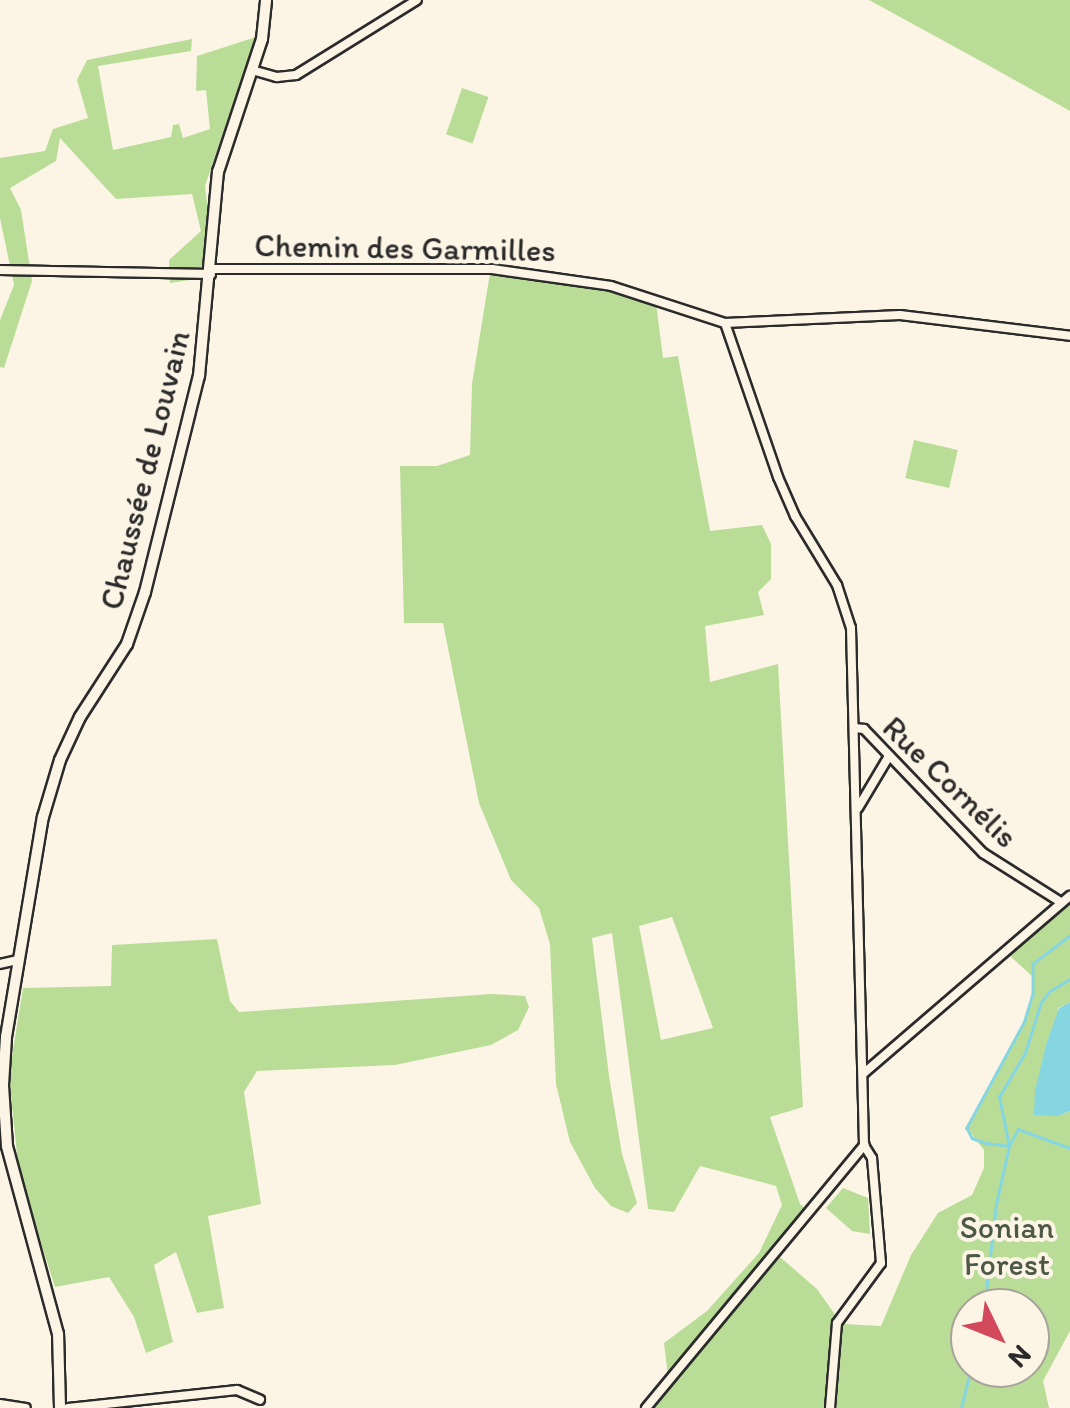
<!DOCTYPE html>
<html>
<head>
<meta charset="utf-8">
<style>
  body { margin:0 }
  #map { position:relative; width:1070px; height:1408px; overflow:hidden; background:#fcf5e5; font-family:Itim,sans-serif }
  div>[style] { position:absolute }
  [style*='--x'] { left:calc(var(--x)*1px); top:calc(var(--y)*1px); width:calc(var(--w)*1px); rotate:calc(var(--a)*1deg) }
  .green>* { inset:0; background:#b9dd97; transform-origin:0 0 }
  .water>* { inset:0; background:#86d6e2 }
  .stream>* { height:2.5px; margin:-1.25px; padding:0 1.25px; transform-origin:1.25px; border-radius:1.25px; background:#86d6e2 }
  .roads { filter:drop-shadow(2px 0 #2b2b2b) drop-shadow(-2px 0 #2b2b2b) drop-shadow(0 2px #2b2b2b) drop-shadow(0 -2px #2b2b2b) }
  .minor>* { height:8px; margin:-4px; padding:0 4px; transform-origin:4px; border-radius:4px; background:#fcf5e5 }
  .major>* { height:10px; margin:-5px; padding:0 5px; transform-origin:5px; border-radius:5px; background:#fcf5e5 }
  span { translate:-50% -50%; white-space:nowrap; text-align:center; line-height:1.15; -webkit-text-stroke:8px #fcf5e5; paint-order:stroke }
  .street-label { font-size:32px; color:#2b2b2b }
  .park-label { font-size:32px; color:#4e5846 }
  .north { position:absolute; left:950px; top:1288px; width:100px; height:100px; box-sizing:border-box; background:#fcf5e5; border:2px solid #a8a49b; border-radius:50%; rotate:133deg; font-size:28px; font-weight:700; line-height:40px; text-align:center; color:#2b2b2b }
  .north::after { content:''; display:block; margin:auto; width:35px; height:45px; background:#d1495b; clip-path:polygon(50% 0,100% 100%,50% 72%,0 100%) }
</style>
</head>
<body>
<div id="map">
  <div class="green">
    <i style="clip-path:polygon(869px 0,1070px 0,1070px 111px,986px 64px)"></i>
    <i style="clip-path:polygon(256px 37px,205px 186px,216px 276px,170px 283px,169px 260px,201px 231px,192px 194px,116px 199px,60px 138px,56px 161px,10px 188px,21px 210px,32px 281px,4px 368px,0 367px,0 320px,14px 285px,0 218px,0 158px,45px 151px,53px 129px,88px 118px,77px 80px,87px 60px,192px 39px,191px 51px,98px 66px,113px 150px,171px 137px,173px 125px,179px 124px,183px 138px,210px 129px,206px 90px,196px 91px,197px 56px)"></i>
    <i style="left:462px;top:88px;width:28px;height:49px;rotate:19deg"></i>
    <i style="clip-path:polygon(evenodd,490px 273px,567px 282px,656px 303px,663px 358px,678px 356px,710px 531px,762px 525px,771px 544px,771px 579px,758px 592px,764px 615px,705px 626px,710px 682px,778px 664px,803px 1107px,770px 1117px,800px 1204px,807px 1210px,668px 1376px,664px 1343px,707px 1311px,759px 1253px,782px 1205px,776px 1186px,700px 1166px,674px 1212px,648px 1209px,612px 933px,592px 938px,609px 1076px,622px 1154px,637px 1203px,628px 1213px,611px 1206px,595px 1188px,570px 1142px,556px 1084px,550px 944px,539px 908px,511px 880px,479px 803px,443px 623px,404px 623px,400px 466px,437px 466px,470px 455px,472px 384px,490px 273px,672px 917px,713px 1028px,661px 1040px,639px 926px,672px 917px)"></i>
    <i style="left:914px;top:440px;width:45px;height:39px;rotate:13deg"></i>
    <i style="clip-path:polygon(evenodd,1070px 900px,1070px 1002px,1058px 1008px,1058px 1116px,1070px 1111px,1070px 1331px,1043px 1381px,1049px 1408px,835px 1408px,842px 1324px,881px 1326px,911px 1255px,938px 1213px,972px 1195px,984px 1168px,984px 1150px,967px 1128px,1025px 1021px,1033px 994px,1032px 976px,1009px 955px,1070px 900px,970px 1308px,1030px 1308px,1030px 1368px,970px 1368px,970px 1308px)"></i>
    <i style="clip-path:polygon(217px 939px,230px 1001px,239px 1012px,491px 994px,525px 996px,529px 1007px,518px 1030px,491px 1045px,395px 1065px,257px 1071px,244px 1092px,261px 1204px,208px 1216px,224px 1308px,197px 1313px,176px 1252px,154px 1265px,173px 1342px,146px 1353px,134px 1317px,109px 1277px,55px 1287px,19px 1174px,9px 1075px,23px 988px,111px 986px,112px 945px)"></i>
    <i style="clip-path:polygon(843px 1188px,868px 1198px,870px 1234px,852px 1231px,826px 1208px)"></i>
    <i style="clip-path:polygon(780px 1257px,817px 1289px,836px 1316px,830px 1337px,827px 1408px,652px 1408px)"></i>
  </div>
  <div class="water">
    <i style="clip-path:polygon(1070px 1002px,1070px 1111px,1058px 1116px,1034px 1115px,1035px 1091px,1046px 1045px,1059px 1008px)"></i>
  </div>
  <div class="stream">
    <i style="--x:1070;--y:936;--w:46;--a:142.9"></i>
    <i style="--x:1033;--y:964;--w:30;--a:90"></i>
    <i style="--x:1033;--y:994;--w:28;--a:107"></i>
    <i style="--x:1025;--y:1021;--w:122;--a:118.5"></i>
    <i style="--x:967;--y:1128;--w:11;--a:63"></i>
    <i style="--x:972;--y:1138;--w:15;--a:20"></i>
    <i style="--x:986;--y:1143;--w:23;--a:7"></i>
    <i style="--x:1009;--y:1146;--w:19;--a:-62"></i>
    <i style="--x:1018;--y:1129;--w:55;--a:20.1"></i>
    <i style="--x:984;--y:1308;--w:105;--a:-83.4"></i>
    <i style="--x:996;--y:1204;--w:59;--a:-77.4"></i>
    <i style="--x:1009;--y:1146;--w:50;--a:-101.5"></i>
    <i style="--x:999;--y:1097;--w:51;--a:-59.4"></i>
    <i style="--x:1025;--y:1053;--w:53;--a:-72.6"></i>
    <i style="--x:1041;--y:1002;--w:14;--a:-51"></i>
    <i style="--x:1050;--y:991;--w:23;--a:-31"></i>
    <i style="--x:961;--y:1408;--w:41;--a:-76"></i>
  </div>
  <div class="roads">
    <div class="minor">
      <i style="--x:252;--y:70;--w:26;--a:16"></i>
      <i style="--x:277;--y:77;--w:19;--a:-6"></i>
      <i style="--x:296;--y:75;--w:142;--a:-31.8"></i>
      <i style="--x:211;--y:269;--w:281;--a:0"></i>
      <i style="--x:492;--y:269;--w:120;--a:8.1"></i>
      <i style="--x:611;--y:286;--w:120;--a:18"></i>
      <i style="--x:725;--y:323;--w:175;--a:-2.6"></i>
      <i style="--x:900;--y:315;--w:171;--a:7"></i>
      <i style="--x:0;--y:270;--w:211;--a:1.1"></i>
      <i style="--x:725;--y:323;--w:163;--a:71"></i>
      <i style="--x:778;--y:477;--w:43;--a:66.4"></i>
      <i style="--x:795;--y:516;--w:81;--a:58.7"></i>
      <i style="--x:837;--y:585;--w:45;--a:72"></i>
      <i style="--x:851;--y:628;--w:517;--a:88.56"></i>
      <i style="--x:855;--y:728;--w:9;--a:6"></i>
      <i style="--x:864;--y:729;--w:172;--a:46.2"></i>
      <i style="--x:983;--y:853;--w:93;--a:32.3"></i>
      <i style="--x:858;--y:808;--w:61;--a:-59.2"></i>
      <i style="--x:0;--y:964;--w:18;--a:-13"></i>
      <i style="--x:864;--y:1073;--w:272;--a:-40.7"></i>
      <i style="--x:0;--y:1404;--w:26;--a:9"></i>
      <i style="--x:68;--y:1408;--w:170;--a:-6.1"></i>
      <i style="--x:237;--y:1390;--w:25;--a:23"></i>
      <i style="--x:646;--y:1408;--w:342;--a:-50.3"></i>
      <i style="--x:830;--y:1408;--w:85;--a:-85.3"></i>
      <i style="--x:837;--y:1323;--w:74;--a:-53.7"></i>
      <i style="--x:881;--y:1263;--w:105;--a:-94.9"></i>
      <i style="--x:872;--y:1158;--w:15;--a:-122"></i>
    </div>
    <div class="major">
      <i style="--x:60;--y:1408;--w:74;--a:-91.5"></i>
      <i style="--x:58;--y:1334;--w:195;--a:-105.2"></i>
      <i style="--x:7;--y:1146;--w:61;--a:-93.8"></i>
      <i style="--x:3;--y:1085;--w:48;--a:-86.4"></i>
      <i style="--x:6;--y:1037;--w:223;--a:-80.5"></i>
      <i style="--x:43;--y:817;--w:59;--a:-73.4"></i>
      <i style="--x:60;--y:760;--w:47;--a:-65.1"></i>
      <i style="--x:80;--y:717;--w:87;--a:-57.2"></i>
      <i style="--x:127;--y:644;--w:55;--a:-70.9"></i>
      <i style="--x:145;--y:592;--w:223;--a:-76"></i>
      <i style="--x:199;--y:376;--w:205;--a:-84.7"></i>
      <i style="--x:218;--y:172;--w:140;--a:-71.7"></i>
      <i style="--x:262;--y:39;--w:39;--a:-84"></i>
    </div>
  </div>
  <div class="street-label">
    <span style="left:405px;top:248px;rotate:1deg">Chemin des Garmilles</span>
    <span style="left:145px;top:470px;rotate:-76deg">Chaussée de Louvain</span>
    <span style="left:950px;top:782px;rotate:44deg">Rue Cornélis</span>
  </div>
  <div class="park-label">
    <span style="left:1007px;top:1246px">Sonian<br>Forest</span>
  </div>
  <div class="north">N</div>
</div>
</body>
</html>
